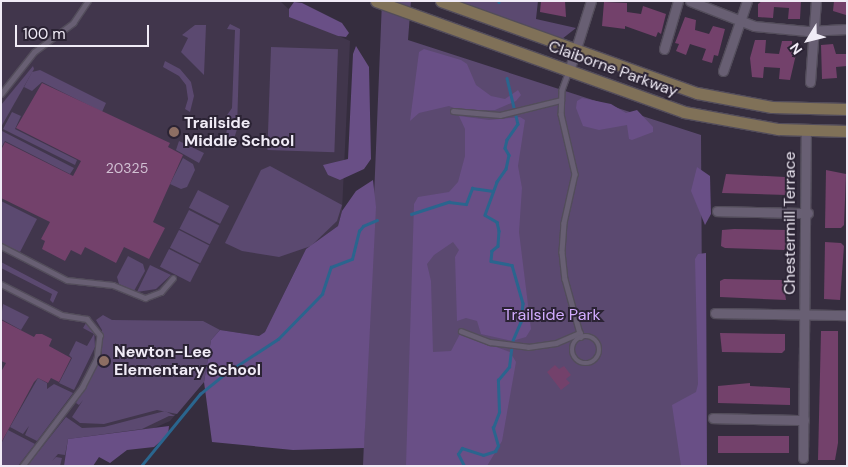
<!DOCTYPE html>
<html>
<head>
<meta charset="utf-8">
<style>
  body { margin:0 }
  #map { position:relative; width:848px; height:467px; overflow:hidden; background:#352d3e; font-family:"DM Sans",sans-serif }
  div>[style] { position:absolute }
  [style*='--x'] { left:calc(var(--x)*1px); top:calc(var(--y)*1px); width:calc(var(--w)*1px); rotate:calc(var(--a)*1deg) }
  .built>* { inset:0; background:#41364c }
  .green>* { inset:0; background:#5b4970; transform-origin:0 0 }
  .forest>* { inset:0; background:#694f86 }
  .stream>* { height:2.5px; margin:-1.25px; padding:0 1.25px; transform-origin:1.25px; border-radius:1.25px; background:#2a658e }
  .building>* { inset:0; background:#73416b; transform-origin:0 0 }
  .roads { filter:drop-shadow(1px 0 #534d5b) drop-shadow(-1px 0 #534d5b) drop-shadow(0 1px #534d5b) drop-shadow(0 -1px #534d5b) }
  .lane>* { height:4.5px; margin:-2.25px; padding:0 2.25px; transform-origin:2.25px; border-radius:2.25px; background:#685f73 }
  .lane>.ring { margin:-2.25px; padding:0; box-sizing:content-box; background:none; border:4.5px solid #685f73; border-radius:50% }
  .street>* { height:9px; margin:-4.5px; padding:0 4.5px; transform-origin:4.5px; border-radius:4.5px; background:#685f73 }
  .secondary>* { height:11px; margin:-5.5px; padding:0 5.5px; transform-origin:5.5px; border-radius:5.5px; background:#807158 }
  .dots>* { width:14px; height:14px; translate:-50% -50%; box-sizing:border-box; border:2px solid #2b2334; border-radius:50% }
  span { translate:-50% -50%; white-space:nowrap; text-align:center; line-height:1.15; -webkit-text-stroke:4px #2b2334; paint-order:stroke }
  .number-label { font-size:14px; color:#d1c0d3 }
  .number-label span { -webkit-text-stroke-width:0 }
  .street-label { font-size:16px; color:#f0ebf6 }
  .poi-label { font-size:16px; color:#f0ebf6; font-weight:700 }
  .left { translate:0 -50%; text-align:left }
  .park-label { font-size:16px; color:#d2acff }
  .frame { position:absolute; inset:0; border:2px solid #f0ebf6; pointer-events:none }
  .north { position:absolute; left:783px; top:15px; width:50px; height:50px; -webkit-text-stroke:4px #2b2334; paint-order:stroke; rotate:234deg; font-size:14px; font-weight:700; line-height:20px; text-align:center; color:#f0ebf6 }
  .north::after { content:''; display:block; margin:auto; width:18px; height:22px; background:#f0ebf6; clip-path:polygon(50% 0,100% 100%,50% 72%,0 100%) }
  .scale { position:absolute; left:15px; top:25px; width:134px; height:22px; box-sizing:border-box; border:2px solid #f0ebf6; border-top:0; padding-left:6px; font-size:15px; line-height:18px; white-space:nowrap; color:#f0ebf6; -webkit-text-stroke:4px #2b2334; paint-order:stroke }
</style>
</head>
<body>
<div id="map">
  <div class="built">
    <i style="clip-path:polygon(1px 1px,280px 1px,297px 17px,350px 41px,342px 211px,338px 226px,306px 249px,265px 332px,259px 336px,220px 330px,211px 339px,204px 382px,170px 421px,68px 466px,1px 466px)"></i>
  </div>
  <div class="green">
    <i style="clip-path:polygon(382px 1px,411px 1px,408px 40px,701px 135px,703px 466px,363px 466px)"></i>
    <i style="clip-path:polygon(455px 1px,538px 1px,536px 19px,576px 28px,562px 39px)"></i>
    <i style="clip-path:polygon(230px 24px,240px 29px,237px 129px,234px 139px,224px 146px,227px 129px,225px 118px,232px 108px,235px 30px,227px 29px)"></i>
    <i style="clip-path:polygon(195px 25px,206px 25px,204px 75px,181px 52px,188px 38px,182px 35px)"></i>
    <i style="left:271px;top:47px;width:67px;height:103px;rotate:2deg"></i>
    <i style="clip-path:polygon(165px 61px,180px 69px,191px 82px,194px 96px,190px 112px,185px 109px,188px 99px,186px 85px,179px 76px,163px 67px)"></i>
    <i style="clip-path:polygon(33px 66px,34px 69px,1px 127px,1px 105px)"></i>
    <i style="clip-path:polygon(40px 70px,106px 103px,102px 112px,42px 82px,32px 91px,24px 87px,32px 72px)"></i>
    <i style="clip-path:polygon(12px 112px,21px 116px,15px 129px,77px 160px,75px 165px,3px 129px)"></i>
    <i style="clip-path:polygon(2px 131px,74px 168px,70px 174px,5px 141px,1px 148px)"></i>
    <i style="clip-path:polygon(179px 141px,204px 153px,199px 163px,176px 150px)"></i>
    <i style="clip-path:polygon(183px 158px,193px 164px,195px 170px,187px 187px,181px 189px,170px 184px)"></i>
    <i style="clip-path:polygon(270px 166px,342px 205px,337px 221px,311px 246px,279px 257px,242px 251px,225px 243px,261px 170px)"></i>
    <i style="left:198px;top:190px;width:35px;height:20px;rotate:27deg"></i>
    <i style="clip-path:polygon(1px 201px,37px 219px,20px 252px,1px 243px)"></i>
    <i style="left:189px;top:210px;width:34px;height:21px;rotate:27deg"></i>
    <i style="left:179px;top:230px;width:34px;height:20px;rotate:27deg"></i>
    <i style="left:169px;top:249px;width:34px;height:20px;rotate:27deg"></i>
    <i style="clip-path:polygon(128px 256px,143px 264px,145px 271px,134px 291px,119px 284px,117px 277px)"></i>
    <i style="clip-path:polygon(1px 262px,58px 292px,53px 303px,50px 300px,52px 294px,1px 268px)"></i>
    <i style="clip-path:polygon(150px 265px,171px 275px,156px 289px,137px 292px)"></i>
    <i style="clip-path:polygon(3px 304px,29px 317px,21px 330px,1px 319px)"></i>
    <i style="clip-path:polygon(103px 315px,112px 320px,203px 321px,220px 330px,211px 340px,204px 382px,177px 414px,157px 410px,104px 424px,80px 423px,72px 417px,83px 400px,79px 405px,76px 403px,102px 353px,102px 330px,96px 320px)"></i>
    <i style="clip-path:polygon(86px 323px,94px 329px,95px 347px,74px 390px,59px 383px,72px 358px,69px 355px,76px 341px,87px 346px,94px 334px,83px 328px)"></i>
    <i style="clip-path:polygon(38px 378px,47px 383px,47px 389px,54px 384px,73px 393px,37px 441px,25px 435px,29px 426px,23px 434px,10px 427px)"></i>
    <i style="clip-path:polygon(165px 411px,175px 416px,169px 416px,142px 429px,68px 439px,65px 455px,58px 454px,52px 461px,56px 457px,62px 458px,60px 466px,27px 466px,66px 417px,82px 428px,104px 427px)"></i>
    <i style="clip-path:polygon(8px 430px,35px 444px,18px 466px,1px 466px,1px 444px)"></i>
  </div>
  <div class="forest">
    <i style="clip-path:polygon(294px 2px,302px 3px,342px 23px,349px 33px,346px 37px,338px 36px,289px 17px,289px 9px)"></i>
    <i style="clip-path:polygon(356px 46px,369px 67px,371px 159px,364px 169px,340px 180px,328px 175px,323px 165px,348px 159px,353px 54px)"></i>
    <i style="clip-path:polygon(424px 49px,461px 60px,467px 64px,476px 85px,491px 96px,505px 99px,518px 90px,521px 95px,516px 101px,495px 110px,459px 110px,449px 106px,419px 113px,410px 121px,419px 52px)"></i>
    <i style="clip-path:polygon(582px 98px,611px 104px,626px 113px,637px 110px,653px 127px,653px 132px,632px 140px,629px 139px,627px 125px,599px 130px,583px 126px,576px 108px,577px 101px)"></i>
    <i style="clip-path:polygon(459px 116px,489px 120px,520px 117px,525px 120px,518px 166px,522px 188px,519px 232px,531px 329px,526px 337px,512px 341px,481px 334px,477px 321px,466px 318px,457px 321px,455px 257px,459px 250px,453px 242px,434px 255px,427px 264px,431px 281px,433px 352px,451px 351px,460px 334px,510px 352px,516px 362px,502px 441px,487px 466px,406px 466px,414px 204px,418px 197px,449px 192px,458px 182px,465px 156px,465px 129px)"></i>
    <i style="clip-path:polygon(697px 167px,710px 176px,711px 214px,705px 225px,691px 191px)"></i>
    <i style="clip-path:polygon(373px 180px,376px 207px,364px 448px,293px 450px,212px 442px,204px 382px,211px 340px,220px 330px,259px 336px,265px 332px,306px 249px,338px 226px,342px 211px,356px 191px)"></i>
    <i style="clip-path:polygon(706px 253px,707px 466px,681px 466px,672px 405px,696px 392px,698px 384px,695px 259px,698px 254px)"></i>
    <i style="clip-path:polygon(169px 426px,168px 435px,154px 447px,127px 450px,110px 463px,99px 457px,93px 466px,64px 466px,68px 439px)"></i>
  </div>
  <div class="stream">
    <i style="--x:499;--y:1;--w:1;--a:90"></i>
    <i style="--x:507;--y:78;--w:47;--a:76.6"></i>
    <i style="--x:518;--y:124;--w:19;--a:125"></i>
    <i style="--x:507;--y:140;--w:8;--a:104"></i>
    <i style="--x:505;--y:148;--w:8;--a:60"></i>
    <i style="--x:509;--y:155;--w:14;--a:102"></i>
    <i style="--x:506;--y:169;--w:16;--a:125"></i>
    <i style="--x:497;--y:182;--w:35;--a:110"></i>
    <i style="--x:485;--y:215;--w:14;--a:30"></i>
    <i style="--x:497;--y:222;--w:9;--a:77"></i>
    <i style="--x:499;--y:231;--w:15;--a:94"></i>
    <i style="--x:498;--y:246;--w:8;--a:140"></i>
    <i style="--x:492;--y:251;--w:10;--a:96"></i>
    <i style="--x:491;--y:261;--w:21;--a:11"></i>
    <i style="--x:512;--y:265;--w:40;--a:74"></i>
    <i style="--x:523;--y:303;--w:19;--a:96"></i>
    <i style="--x:521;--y:322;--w:21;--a:113"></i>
    <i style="--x:411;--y:214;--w:40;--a:-18"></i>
    <i style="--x:449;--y:202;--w:17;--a:7"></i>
    <i style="--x:466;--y:204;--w:17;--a:-69"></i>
    <i style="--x:472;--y:188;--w:21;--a:8"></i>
    <i style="--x:141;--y:466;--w:93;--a:-50.7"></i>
    <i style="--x:200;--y:394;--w:33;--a:-39"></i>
    <i style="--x:226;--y:373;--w:62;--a:-33.2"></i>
    <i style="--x:278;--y:339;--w:63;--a:-45.6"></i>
    <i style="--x:322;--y:294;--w:28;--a:-72"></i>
    <i style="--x:331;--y:267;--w:22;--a:-21"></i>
    <i style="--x:352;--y:259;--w:29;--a:-76"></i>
    <i style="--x:359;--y:231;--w:6;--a:-51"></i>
    <i style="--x:363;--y:226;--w:15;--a:-23"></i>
    <i style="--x:464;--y:466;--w:13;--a:-117"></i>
    <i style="--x:458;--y:454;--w:7;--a:-56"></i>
    <i style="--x:462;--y:448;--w:22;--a:18"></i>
    <i style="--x:483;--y:455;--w:13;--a:-18"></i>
    <i style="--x:495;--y:451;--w:6;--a:-59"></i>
    <i style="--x:498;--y:446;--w:19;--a:-106"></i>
    <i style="--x:493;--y:428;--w:17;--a:-69"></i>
    <i style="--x:499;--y:412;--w:32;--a:-92"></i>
    <i style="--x:498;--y:380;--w:17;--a:-50"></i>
    <i style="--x:509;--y:367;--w:17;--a:-83"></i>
  </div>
  <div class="building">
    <i style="clip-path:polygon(541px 1px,565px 1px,566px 17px,540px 12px)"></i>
    <i style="clip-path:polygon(762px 1px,801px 1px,800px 19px,788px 19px,789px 8px,774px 7px,773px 18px,758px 17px,758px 4px)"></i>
    <i style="clip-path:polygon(834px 1px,847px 1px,846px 15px,833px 11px)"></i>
    <i style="clip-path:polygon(604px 2px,627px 3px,627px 12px,641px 14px,643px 6px,666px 14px,661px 34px,658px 32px,656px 37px,625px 26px,625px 29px,602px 26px)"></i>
    <i style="clip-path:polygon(685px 17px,696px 20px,695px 30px,709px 34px,713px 26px,725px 29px,718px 56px,714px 55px,712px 63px,702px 60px,706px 49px,693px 45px,690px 44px,686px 55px,676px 51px,679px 44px,675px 43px)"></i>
    <i style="clip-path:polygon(755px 40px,766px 40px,765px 53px,779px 54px,782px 41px,792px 41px,792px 50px,797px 50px,790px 80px,779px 79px,780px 68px,764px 67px,763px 78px,752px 77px,750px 58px)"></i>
    <i style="clip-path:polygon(833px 44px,836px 54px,847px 54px,847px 66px,836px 67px,837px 78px,822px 79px,821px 45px)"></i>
    <i style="clip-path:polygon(42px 83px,170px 143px,168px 147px,183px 155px,153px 222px,165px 228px,149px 259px,124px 247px,116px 263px,85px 247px,81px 255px,71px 250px,65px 261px,42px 249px,45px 241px,41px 239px,50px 222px,1px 198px,1px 150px,5px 142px,73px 176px,81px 161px,16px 128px)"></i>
    <i style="clip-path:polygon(826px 170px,846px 174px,844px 225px,841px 228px,825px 228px)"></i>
    <i style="clip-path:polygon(726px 174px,785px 177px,788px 180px,787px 195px,722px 193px)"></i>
    <i style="clip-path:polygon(734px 229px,787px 230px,787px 246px,784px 250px,725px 248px,721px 246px,722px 230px)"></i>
    <i style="clip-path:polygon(825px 242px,841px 243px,844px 246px,840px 300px,824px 299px)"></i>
    <i style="clip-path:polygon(724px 279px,783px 280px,786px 300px,720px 297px,720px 281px)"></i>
    <i style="clip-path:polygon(1px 320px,34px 337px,36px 334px,42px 334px,52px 339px,49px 346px,71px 358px,59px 382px,51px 378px,48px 383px,38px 378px,34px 382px,1px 443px,1px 372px,6px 363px,1px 361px)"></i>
    <i style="clip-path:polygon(821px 331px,838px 331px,838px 443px,835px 460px,818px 460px)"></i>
    <i style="clip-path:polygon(720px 333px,785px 334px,785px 350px,782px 353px,722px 352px)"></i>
    <i style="clip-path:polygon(555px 365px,559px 369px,564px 366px,571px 375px,566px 379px,570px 383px,561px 390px,547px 372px)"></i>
    <i style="clip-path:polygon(750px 383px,750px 386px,790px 388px,790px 405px,718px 403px,718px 386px)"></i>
    <i style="left:718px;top:436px;width:71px;height:17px"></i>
  </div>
  <div class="roads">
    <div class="lane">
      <i style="--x:569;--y:71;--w:20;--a:110"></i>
      <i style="--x:562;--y:90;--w:24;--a:92"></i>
      <i style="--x:561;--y:114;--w:62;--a:76.9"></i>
      <i style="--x:575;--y:174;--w:50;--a:102.7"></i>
      <i style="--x:564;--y:223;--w:29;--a:94"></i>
      <i style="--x:562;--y:252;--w:27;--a:84"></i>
      <i style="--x:565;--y:279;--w:60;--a:74.6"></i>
      <i style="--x:1;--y:94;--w:53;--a:-51.8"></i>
      <i style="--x:34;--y:52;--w:49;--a:-36.6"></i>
      <i style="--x:73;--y:23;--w:27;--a:-56"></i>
      <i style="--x:453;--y:111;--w:47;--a:4.9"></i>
      <i style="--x:500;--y:115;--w:63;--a:-13.8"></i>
      <i style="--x:1;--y:246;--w:74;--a:27.3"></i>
      <i style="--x:67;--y:280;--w:46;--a:6.2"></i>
      <i style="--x:113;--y:285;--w:35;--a:22"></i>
      <i style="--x:145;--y:298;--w:17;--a:-21"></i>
      <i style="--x:161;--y:292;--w:18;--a:-49"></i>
      <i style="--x:1;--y:284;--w:68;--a:26.9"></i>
      <i style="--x:62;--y:315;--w:25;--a:9"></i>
      <i style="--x:87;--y:319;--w:21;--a:51"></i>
      <i style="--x:100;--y:335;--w:24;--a:97"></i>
      <i style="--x:97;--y:359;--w:31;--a:117"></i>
      <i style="--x:83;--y:387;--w:99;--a:127.2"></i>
      <i style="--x:461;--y:331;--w:31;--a:21"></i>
      <i style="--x:490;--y:342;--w:38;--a:7"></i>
      <i style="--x:528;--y:347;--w:28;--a:-8"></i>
      <i style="--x:556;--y:343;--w:26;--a:-23"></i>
      <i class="ring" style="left:572px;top:336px;width:23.5px;height:23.5px"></i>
    </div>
    <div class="street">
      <i style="--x:690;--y:1;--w:69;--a:21.3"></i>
      <i style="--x:754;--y:26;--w:53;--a:5.4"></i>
      <i style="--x:807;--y:31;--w:40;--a:-2.9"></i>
      <i style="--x:664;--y:49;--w:50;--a:-73.7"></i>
      <i style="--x:569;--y:71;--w:73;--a:-72.6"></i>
      <i style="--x:723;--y:71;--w:74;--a:-71.1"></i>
      <i style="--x:810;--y:82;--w:81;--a:-85.8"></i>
      <i style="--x:717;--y:211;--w:91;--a:1.3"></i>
      <i style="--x:715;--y:313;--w:132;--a:0.9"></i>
      <i style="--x:713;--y:418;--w:91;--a:1.3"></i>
      <i style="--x:803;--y:458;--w:327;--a:-89.5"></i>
    </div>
    <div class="secondary">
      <i style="--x:376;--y:1;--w:327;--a:19.8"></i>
      <i style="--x:684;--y:112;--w:96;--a:10.3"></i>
      <i style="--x:778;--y:129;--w:69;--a:1.7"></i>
      <i style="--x:441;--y:1;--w:272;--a:19.8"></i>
      <i style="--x:697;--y:93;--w:76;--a:10.6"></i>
      <i style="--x:772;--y:107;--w:75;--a:1.5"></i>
    </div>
  </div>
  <div class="dots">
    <i style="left:174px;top:132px;background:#8d6e63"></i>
    <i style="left:104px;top:361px;background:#8d6e63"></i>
  </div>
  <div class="number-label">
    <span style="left:127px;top:168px">20325</span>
  </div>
  <div class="street-label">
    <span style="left:613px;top:69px;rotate:20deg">Claiborne Parkway</span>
    <span style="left:790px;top:223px;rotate:-90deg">Chestermill Terrace</span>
  </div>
  <div class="poi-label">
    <span class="left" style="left:184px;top:132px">Trailside<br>Middle School</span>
    <span class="left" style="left:114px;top:361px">Newton-Lee<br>Elementary School</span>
  </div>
  <div class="park-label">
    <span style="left:552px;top:315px">Trailside Park</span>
  </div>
  <div class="frame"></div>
  <div class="north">N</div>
  <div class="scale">100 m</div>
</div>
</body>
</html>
